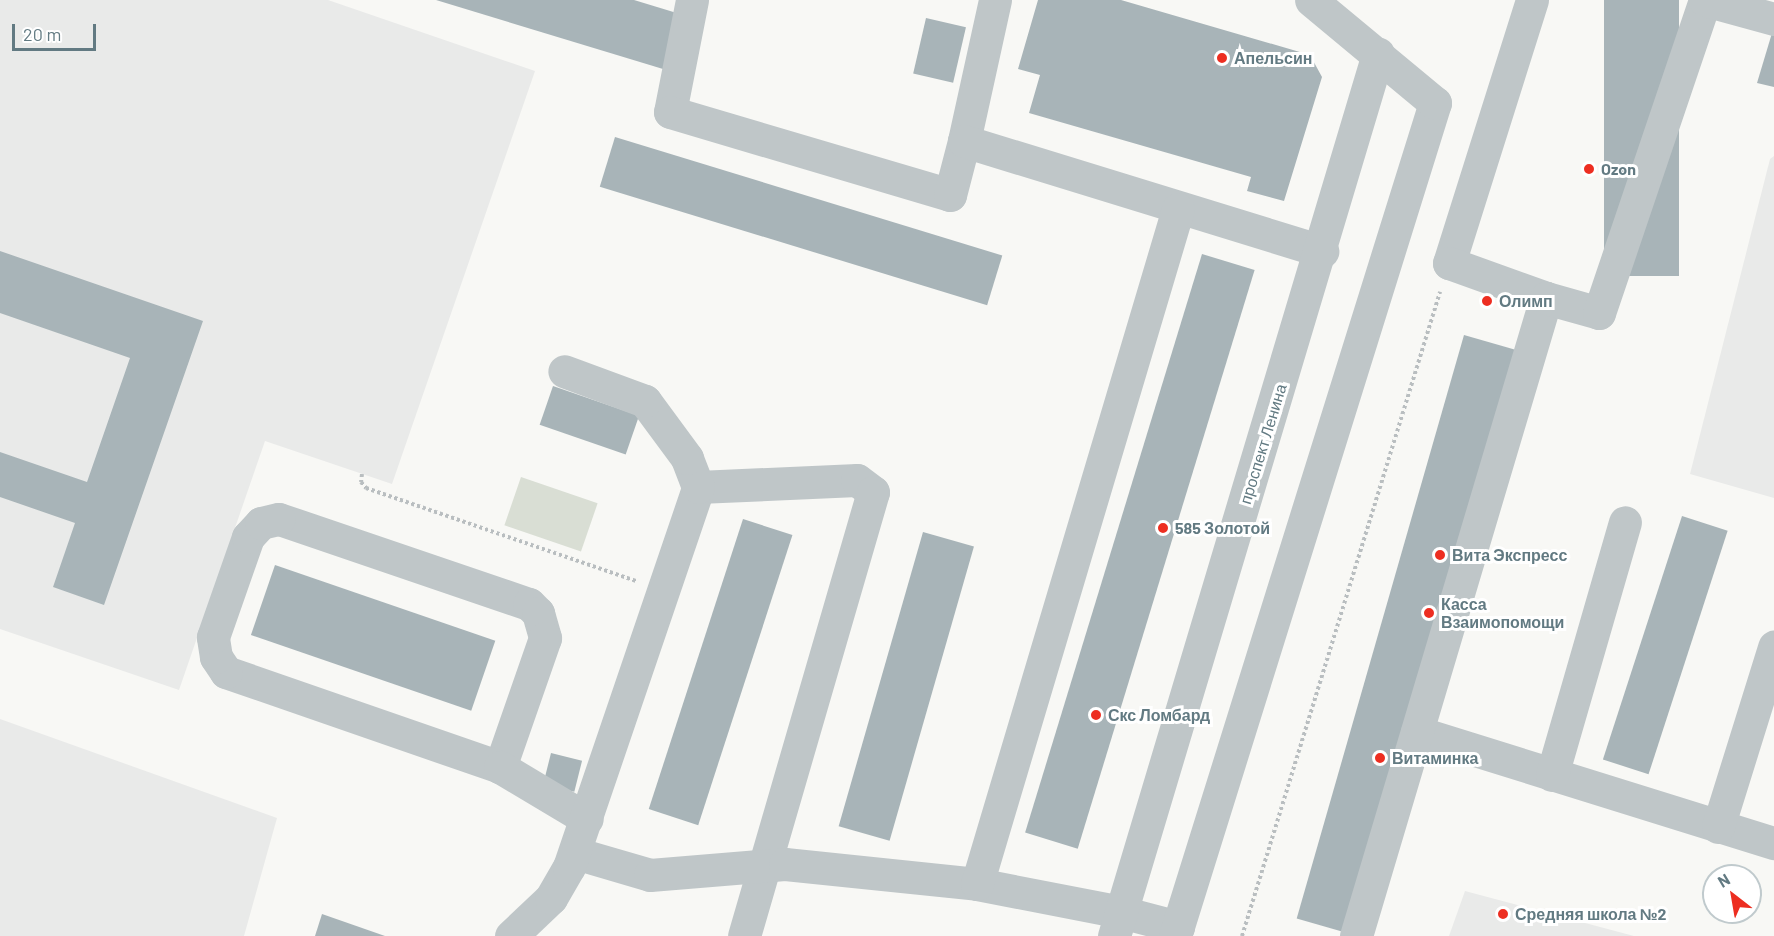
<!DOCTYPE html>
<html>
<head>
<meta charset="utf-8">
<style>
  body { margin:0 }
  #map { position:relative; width:1774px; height:936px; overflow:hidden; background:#f8f8f5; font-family:Barlow,sans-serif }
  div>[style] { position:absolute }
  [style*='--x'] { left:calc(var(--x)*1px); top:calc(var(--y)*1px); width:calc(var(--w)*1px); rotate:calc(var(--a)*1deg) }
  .built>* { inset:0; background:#e9eae9 }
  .green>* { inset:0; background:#d9ded4; transform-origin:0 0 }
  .building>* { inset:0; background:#a8b4b8; transform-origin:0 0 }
  .path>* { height:4px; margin-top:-2px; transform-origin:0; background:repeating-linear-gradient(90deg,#b9bec0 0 3px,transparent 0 6px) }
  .minor>* { height:33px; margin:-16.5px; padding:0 16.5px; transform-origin:16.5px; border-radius:16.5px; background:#bfc6c8 }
  .dots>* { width:16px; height:16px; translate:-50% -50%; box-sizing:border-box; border:3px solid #fff; border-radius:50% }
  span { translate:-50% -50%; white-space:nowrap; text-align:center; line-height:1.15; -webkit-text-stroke:6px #fff; paint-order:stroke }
  .poi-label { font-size:16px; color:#627a82; font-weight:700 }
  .left { translate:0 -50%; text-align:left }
  .street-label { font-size:16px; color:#627a82 }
  .north { position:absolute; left:1702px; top:864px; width:60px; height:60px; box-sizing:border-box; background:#fff; border:2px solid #c0cacd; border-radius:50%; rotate:329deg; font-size:16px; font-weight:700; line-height:24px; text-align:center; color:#627a82 }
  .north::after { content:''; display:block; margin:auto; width:21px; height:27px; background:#ed2e21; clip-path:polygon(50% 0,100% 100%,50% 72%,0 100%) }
  .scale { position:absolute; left:12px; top:24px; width:84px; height:27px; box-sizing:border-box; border:3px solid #627a82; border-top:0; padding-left:8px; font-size:18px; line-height:21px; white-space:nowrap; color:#627a82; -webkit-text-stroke:4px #fff; paint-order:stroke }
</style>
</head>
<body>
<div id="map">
  <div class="built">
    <i style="clip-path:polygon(0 0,328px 0,535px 71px,392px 484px,265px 441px,179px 690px,0 629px)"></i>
    <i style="clip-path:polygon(1774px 156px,1774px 498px,1690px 474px,1770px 159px)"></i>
    <i style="clip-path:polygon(0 719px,277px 818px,244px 936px,0 936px)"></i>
    <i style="clip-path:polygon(1465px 891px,1634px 936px,1449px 936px)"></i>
  </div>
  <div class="green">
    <i style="left:521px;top:477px;width:81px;height:51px;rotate:19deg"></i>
  </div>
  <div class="building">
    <i style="clip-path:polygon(436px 0,634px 0,680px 14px,663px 69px)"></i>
    <i style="clip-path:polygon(1038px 0,1121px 0,1310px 55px,1322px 77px,1284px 201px,1247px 191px,1251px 177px,1029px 113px,1040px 75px,1018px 69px)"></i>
    <i style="left:1604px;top:0;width:75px;height:276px"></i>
    <i style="left:926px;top:18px;width:41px;height:57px;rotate:13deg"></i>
    <i style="clip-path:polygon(1772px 33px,1774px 34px,1774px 87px,1757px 83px)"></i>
    <i style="left:615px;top:137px;width:405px;height:52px;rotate:17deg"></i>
    <i style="clip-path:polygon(0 251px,203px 321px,104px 605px,53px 587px,75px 523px,0 497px,0 452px,87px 482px,130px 358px,0 313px)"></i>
    <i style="left:1202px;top:254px;width:55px;height:605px;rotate:17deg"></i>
    <i style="left:1464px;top:335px;width:57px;height:607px;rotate:16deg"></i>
    <i style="left:553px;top:386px;width:91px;height:41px;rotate:19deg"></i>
    <i style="left:1682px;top:516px;width:48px;height:256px;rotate:18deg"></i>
    <i style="left:743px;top:519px;width:52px;height:305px;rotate:18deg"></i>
    <i style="left:923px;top:532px;width:53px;height:306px;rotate:16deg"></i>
    <i style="left:275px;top:565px;width:233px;height:74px;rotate:19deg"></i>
    <i style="left:551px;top:753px;width:32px;height:32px;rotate:14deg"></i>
    <i style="clip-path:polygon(322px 914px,385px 936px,315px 936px)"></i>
  </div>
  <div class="path">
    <i style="--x:362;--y:474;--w:8;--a:97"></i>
    <i style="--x:361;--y:482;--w:8;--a:50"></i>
    <i style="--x:366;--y:488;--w:286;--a:19"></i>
    <i style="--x:1242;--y:936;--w:674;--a:-72.91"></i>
  </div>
  <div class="minor">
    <i style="--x:692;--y:0;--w:114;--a:101.1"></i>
    <i style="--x:670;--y:112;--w:292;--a:16.5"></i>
    <i style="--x:950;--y:195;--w:56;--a:-75.5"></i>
    <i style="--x:995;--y:0;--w:144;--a:102.4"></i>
    <i style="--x:964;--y:141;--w:375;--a:17.1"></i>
    <i style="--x:1532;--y:0;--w:276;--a:107.5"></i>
    <i style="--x:1449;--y:263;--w:103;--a:19.8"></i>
    <i style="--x:698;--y:487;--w:159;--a:-2.5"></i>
    <i style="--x:857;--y:480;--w:20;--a:37"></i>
    <i style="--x:873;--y:492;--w:462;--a:106.2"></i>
    <i style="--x:279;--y:519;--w:264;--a:18.8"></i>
    <i style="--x:529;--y:604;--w:13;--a:45"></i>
    <i style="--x:538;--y:613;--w:26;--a:74"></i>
    <i style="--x:545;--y:638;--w:137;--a:109.2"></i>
    <i style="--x:500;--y:767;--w:290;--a:-160.9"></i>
    <i style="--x:226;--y:672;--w:18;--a:-124"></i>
    <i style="--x:216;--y:657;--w:20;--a:-99"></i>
    <i style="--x:213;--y:637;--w:106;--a:-70.7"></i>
    <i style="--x:248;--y:537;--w:19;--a:-47"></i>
    <i style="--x:261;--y:523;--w:18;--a:-13"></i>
    <i style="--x:1417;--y:732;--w:374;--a:17.3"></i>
    <i style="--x:500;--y:767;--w:101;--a:30.9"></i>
    <i style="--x:1552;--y:775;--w:263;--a:-73.9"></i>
    <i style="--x:1718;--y:827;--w:189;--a:-72.7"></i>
    <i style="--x:575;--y:853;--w:78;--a:16.3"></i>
    <i style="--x:650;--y:875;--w:135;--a:-4.7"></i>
    <i style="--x:785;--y:864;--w:193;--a:5.9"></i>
    <i style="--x:977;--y:884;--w:147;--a:11"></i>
    <i style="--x:1121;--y:912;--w:59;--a:14.7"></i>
    <i style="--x:977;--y:884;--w:704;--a:-73.42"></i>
    <i style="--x:511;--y:936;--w:55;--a:-43.5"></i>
    <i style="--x:551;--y:898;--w:36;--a:-60"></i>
    <i style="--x:569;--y:867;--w:401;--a:-71.2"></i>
    <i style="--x:698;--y:487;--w:31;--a:-111"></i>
    <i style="--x:687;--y:458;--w:71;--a:-126.4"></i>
    <i style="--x:645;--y:401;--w:86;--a:-159.7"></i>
    <i style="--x:1114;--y:936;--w:921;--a:-73.34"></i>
    <i style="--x:1175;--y:936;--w:873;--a:-72.67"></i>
    <i style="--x:1435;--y:103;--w:161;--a:-140.3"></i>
    <i style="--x:1356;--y:936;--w:666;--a:-73.42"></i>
    <i style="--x:1546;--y:298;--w:55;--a:15.8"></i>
    <i style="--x:1599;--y:313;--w:330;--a:-71.3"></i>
    <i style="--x:1705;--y:0;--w:72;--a:15.4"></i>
  </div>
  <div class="dots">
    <i style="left:1222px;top:58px;background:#ed2e21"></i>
    <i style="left:1589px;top:169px;background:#ed2e21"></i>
    <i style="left:1487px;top:301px;background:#ed2e21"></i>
    <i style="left:1163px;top:528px;background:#ed2e21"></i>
    <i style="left:1440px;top:555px;background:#ed2e21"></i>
    <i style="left:1429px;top:613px;background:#ed2e21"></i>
    <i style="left:1096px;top:715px;background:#ed2e21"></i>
    <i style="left:1380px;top:758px;background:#ed2e21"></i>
    <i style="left:1503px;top:914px;background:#ed2e21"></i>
  </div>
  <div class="poi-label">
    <span class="left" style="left:1234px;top:58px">Апельсин</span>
    <span class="left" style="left:1601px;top:169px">Ozon</span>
    <span class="left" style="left:1499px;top:301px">Олимп</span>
    <span class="left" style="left:1175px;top:528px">585 Золотой</span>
    <span class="left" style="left:1452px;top:555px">Вита Экспресс</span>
    <span class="left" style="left:1441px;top:613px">Касса<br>Взаимопомощи</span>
    <span class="left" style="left:1108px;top:715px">Скс Ломбард</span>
    <span class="left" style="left:1392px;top:758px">Витаминка</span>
    <span class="left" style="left:1515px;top:914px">Средняя школа №2</span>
  </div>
  <div class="street-label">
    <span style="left:1263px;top:444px;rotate:-73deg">проспект Ленина</span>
  </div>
  <div class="north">N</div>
  <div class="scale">20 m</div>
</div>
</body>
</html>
